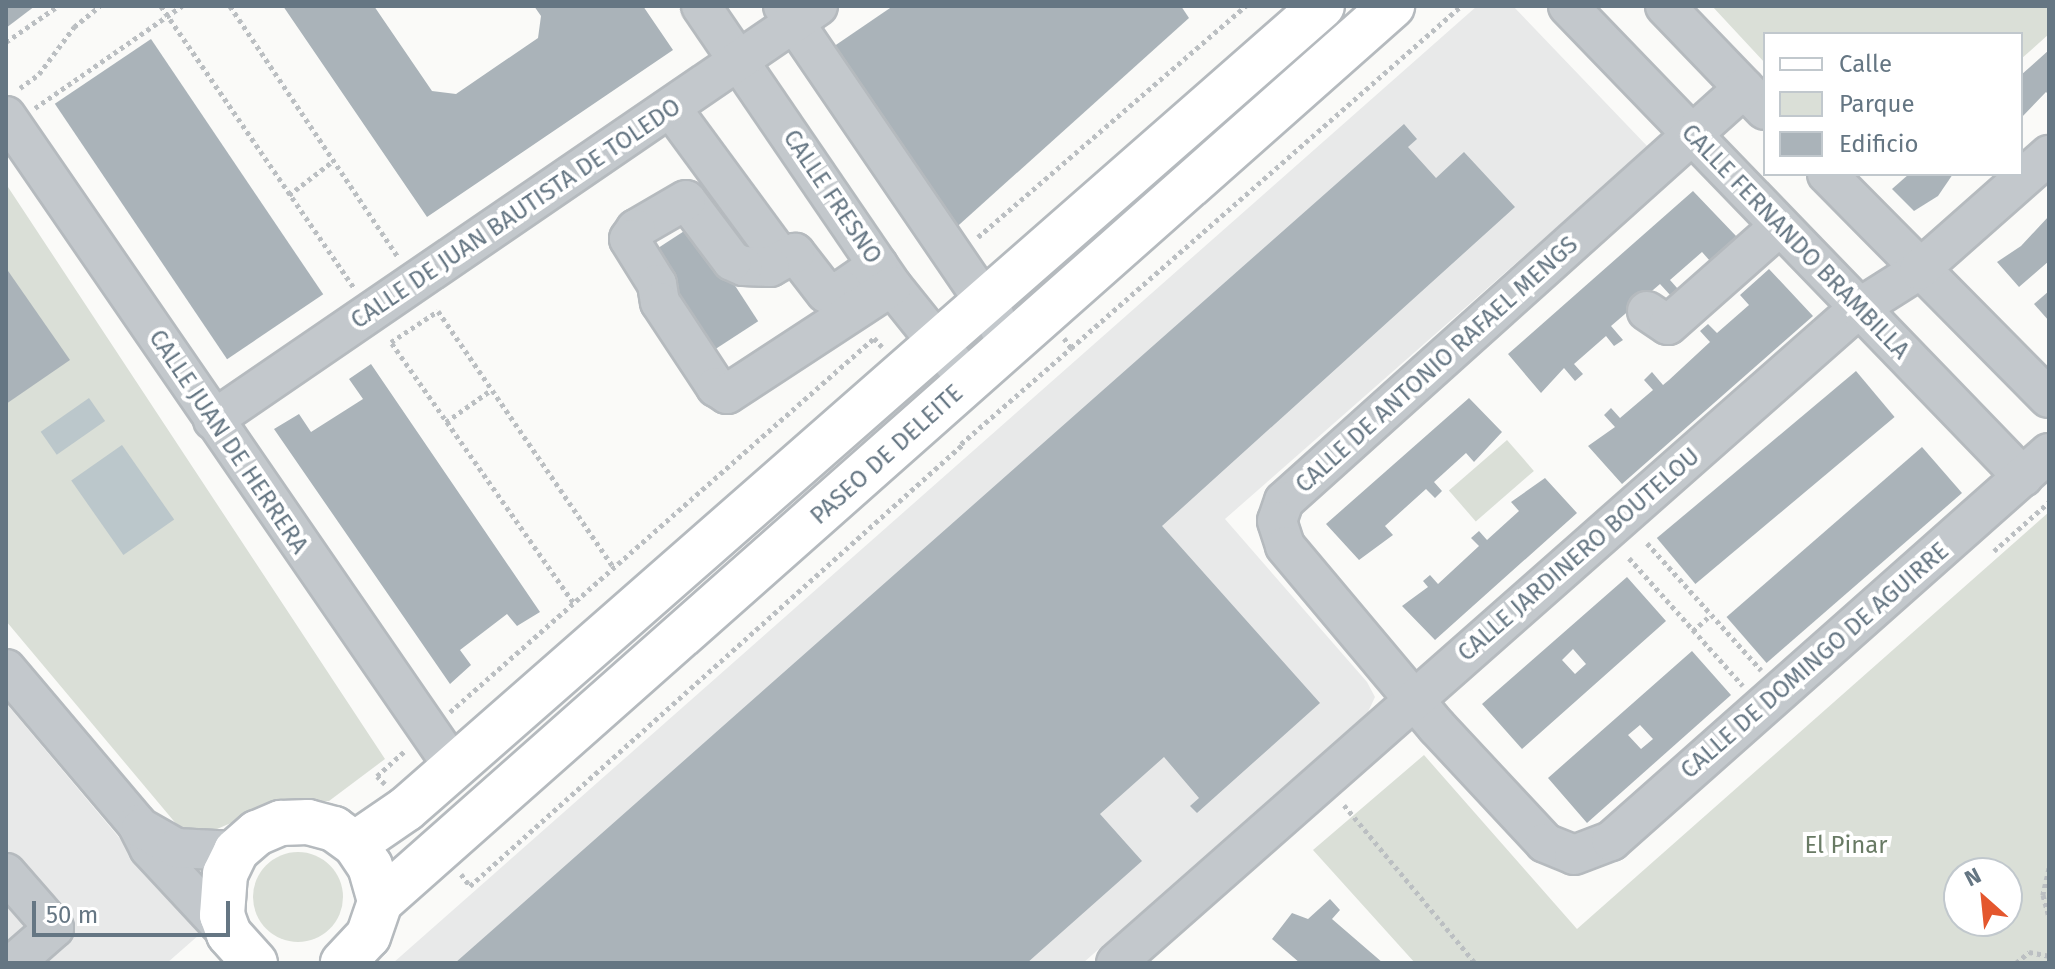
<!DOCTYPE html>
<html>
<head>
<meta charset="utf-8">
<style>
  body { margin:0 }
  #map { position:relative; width:2055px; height:969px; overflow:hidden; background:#fafaf8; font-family:"Fira Sans",sans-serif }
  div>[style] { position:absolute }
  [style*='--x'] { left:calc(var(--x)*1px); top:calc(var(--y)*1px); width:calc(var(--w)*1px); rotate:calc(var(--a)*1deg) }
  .built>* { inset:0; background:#e8e9e9 }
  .green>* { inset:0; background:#dadfd7; transform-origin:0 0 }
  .round { border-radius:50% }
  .water>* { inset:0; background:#bbc7cb; transform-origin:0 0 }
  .building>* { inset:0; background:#aab3b9; transform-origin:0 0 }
  .path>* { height:5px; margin-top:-2.5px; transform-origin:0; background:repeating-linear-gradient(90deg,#bbbfc2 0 4px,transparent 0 8px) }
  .roads { filter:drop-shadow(2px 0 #b5babe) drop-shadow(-2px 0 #b5babe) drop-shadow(0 2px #b5babe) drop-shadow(0 -2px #b5babe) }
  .minor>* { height:38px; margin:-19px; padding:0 19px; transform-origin:19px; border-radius:19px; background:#c3c8cc }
  .major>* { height:44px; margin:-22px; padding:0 22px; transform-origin:22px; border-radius:22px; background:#fff }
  span { translate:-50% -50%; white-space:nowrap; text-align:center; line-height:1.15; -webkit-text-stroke:8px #fff; paint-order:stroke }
  .street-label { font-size:24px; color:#657683 }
  .park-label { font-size:24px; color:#687a64 }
  .frame { position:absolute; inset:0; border:8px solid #657683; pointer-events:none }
  .legend { position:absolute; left:1763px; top:32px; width:260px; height:144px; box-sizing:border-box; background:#fff; border:2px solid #c1c8cd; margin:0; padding:10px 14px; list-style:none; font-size:24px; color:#657683 }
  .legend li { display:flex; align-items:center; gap:16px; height:40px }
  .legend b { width:40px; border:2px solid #c1c8cd }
  .north { position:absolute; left:1943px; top:857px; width:80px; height:80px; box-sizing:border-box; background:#fff; border:2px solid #c1c8cd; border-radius:50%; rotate:333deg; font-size:22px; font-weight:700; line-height:32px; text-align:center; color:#657683 }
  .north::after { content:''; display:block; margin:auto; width:28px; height:36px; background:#e4572e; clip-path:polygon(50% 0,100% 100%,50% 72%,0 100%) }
  .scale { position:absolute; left:32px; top:901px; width:198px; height:36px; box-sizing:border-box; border:4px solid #657683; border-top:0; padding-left:10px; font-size:24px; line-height:28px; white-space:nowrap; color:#657683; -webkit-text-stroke:6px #fff; paint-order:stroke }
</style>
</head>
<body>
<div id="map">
  <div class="built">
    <i style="clip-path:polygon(1477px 6px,1513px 6px,1648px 147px,1225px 519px,1367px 682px,1375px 697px,1368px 712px,1083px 963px,393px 963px)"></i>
    <i style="clip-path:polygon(6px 703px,200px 934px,167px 963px,6px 963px)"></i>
  </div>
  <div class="green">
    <i style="clip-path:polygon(1712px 6px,2049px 6px,2049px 34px,2021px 59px,2021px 34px,1765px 34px,1765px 63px)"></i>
    <i style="clip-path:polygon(6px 184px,385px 759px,329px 801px,280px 802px,210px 832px,183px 832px,6px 621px)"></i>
    <i style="left:1507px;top:440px;width:41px;height:77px;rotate:49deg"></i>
    <i style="clip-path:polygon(evenodd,2049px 512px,2049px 963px,1415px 963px,1313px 850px,1424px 755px,1577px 929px,2049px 512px,1959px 873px,2007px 873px,2007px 921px,1959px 921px,1959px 873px)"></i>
    <i class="round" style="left:253px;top:852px;width:90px;height:90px"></i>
  </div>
  <div class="water">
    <i style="left:89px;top:398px;width:28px;height:59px;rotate:55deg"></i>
    <i style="left:122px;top:445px;width:91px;height:62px;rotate:55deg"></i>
  </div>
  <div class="building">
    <i style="clip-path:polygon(6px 6px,35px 6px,6px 28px)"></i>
    <i style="clip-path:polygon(283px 6px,374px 6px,432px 91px,456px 94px,538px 38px,541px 16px,534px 6px,643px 6px,673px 50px,427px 217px)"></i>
    <i style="clip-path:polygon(893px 6px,1181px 6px,1189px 18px,950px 233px,827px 51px)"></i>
    <i style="left:151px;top:39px;width:308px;height:116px;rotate:56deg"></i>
    <i style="clip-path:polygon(2049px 50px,2049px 95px,2046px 92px,2021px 118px,2021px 75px)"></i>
    <i style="clip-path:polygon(1404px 124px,1417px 139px,1408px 147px,1436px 178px,1464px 152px,1515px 207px,1162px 526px,1320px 703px,1197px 813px,1190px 806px,1199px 798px,1164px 757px,1100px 814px,1142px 861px,1027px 963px,455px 963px)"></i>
    <i style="clip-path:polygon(1909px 174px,1953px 174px,1938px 196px,1914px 211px,1892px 189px)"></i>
    <i style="clip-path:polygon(1693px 191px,1737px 237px,1710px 261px,1702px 252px,1670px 280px,1678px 289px,1671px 296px,1660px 284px,1611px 326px,1623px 340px,1614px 346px,1606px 336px,1574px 364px,1583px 374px,1575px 381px,1564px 368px,1541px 393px,1508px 354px)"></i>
    <i style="clip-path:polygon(2049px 216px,2049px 261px,2019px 287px,1997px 262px,2021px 246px)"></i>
    <i style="left:695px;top:224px;width:116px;height:55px;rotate:57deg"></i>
    <i style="clip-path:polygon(6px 268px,70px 360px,6px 404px)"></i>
    <i style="clip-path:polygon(1769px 269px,1813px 316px,1622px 484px,1588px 446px,1615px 427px,1604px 415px,1611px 408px,1620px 418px,1653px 390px,1644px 380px,1652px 372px,1663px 385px,1669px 380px,1710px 342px,1700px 331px,1708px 324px,1717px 333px,1749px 305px,1740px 295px)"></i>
    <i style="clip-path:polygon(2049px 291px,2049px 321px,2034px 304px)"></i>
    <i style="clip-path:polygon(371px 364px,540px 612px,517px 626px,507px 614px,460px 650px,471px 665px,450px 684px,274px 429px,299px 414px,311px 432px,363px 399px,349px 379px)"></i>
    <i style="left:1856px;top:371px;width:60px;height:260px;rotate:50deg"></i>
    <i style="clip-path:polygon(1469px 398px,1502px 432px,1474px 462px,1466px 453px,1434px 482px,1442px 491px,1435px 498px,1426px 489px,1385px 526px,1393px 535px,1359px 560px,1326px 524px)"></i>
    <i style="left:1922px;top:447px;width:61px;height:259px;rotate:49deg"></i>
    <i style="clip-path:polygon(1545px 478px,1577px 513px,1435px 640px,1402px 606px,1428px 587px,1423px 581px,1430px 575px,1438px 584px,1479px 546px,1471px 538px,1479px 531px,1487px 540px,1519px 511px,1511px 502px)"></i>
    <i style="clip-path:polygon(evenodd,1627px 577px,1666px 621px,1522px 749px,1482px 704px,1627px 577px,1573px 649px,1586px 664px,1575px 674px,1562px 660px,1573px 649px)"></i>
    <i style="clip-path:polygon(evenodd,1692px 651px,1731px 695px,1587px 823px,1548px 778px,1692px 651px,1640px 725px,1653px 739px,1641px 749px,1628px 735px,1640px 725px)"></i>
    <i style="clip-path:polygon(1330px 899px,1340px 910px,1332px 919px,1383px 963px,1300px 963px,1272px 939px,1292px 913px,1308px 919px)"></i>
  </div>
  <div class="path">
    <i style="--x:161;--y:6;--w:343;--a:55.6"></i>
    <i style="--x:230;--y:6;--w:303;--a:56.2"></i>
    <i style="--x:6;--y:42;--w:63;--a:-34.7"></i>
    <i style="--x:20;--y:88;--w:24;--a:-36"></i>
    <i style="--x:39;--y:74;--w:59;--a:-53.3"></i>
    <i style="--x:74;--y:27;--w:33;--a:-39"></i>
    <i style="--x:35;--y:108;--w:179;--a:-34.8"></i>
    <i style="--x:289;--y:195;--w:56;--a:-37.7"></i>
    <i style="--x:978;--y:237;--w:354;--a:-40.8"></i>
    <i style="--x:1064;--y:338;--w:12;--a:55"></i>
    <i style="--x:1071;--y:348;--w:519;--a:-41.25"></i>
    <i style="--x:446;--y:422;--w:55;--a:-35.4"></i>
    <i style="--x:961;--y:444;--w:146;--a:-41.1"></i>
    <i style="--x:1647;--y:543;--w:171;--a:48.1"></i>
    <i style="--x:1994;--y:551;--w:74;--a:-41.7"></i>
    <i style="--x:1629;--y:558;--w:171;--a:48.3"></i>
    <i style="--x:573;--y:602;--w:317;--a:-125"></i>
    <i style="--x:391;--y:342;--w:56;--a:-33.4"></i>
    <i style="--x:438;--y:311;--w:310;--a:55.6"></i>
    <i style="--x:1693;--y:631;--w:24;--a:-42"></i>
    <i style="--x:450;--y:712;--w:565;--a:-41.41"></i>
    <i style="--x:874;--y:338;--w:12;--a:48"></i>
    <i style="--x:385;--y:784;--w:11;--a:-135"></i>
    <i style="--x:377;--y:776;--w:39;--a:-42"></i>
    <i style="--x:1344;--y:805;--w:205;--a:50.3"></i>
    <i style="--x:2049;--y:868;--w:28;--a:103"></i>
    <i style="--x:2043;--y:895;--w:24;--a:75"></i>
    <i style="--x:461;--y:874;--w:15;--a:53"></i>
    <i style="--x:470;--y:886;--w:661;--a:-41.87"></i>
    <i style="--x:2016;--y:963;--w:17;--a:-40"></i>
    <i style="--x:2029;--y:952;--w:20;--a:11"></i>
  </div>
  <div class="roads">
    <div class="minor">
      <i style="--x:701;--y:6;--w:339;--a:55.7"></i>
      <i style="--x:892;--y:286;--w:105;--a:51.2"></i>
      <i style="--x:958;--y:368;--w:19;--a:25"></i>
      <i style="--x:783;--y:6;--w:374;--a:55.7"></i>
      <i style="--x:994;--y:315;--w:34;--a:67"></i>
      <i style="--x:1568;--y:6;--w:655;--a:45.99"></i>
      <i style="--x:1665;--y:6;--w:144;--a:46.1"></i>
      <i style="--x:1744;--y:88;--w:618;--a:138.08"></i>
      <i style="--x:1284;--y:501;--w:21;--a:109"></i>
      <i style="--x:1277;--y:521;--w:26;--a:72"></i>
      <i style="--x:1285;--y:546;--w:236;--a:50"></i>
      <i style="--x:1437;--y:727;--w:158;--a:47"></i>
      <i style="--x:1545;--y:843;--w:31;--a:22"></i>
      <i style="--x:1574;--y:855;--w:40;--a:-21"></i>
      <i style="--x:1611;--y:841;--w:585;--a:-41.54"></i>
      <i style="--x:671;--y:108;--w:187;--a:53.7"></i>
      <i style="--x:6;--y:116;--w:789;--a:55.48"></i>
      <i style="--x:1827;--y:174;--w:315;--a:45.3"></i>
      <i style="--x:878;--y:265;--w:44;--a:145.2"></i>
      <i style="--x:842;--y:290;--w:16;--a:169"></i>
      <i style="--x:826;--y:293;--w:51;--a:-127.8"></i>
      <i style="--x:795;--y:253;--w:29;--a:151"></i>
      <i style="--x:770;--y:267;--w:27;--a:-178"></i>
      <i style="--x:743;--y:266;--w:12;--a:-156"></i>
      <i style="--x:732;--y:261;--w:76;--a:-127"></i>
      <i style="--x:686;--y:200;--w:58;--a:149.9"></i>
      <i style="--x:636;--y:229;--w:12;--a:125"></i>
      <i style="--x:629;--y:239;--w:53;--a:58.1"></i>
      <i style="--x:657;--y:284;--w:18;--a:81"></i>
      <i style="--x:660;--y:302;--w:102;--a:56.6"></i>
      <i style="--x:716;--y:387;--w:13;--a:32"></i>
      <i style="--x:727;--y:394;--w:197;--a:-33.2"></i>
      <i style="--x:1647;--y:311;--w:25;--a:34"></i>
      <i style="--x:1668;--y:325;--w:149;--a:-41.5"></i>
      <i style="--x:213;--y:420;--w:733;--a:-34.38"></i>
      <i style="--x:6;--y:669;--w:203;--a:49.8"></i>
      <i style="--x:137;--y:824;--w:27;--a:63"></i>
      <i style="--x:149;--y:848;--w:117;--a:47.1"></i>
      <i style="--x:141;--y:828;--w:40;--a:29.7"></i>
      <i style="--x:176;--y:848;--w:60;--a:2.9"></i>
      <i style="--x:6;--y:873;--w:73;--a:48.9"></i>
      <i style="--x:54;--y:928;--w:53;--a:138.8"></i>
      <i style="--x:1116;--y:963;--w:990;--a:-41.4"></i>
      <i style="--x:1859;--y:308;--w:71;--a:-32.3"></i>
      <i style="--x:1919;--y:270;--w:174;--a:-41.5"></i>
    </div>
    <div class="major">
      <i style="--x:355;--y:844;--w:62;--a:-34.5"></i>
      <i style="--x:406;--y:809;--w:1218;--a:-41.24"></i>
      <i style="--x:380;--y:902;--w:1352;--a:-41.52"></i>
      <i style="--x:255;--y:963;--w:39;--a:-132"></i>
      <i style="--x:229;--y:934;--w:20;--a:-110"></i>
      <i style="--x:222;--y:915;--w:41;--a:-85.8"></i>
      <i style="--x:225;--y:874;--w:25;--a:-64"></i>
      <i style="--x:236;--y:851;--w:28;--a:-41"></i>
      <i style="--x:257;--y:833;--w:26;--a:-23"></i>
      <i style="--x:281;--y:823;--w:27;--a:-2"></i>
      <i style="--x:308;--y:822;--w:27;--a:15"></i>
      <i style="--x:334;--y:829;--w:26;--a:36"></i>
      <i style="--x:355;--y:844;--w:27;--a:56"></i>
      <i style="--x:370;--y:866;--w:37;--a:74"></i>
      <i style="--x:380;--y:902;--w:36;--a:109"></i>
      <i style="--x:368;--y:936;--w:37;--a:133"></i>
    </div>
  </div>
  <div class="street-label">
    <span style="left:832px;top:197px;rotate:56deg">CALLE FRESNO</span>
    <span style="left:516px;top:214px;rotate:-34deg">CALLE DE JUAN BAUTISTA DE TOLEDO</span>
    <span style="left:1795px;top:242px;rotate:46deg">CALLE FERNANDO BRAMBILLA</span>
    <span style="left:1437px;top:365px;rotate:-42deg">CALLE DE ANTONIO RAFAEL MENGS</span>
    <span style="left:228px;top:442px;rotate:56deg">CALLE JUAN DE HERRERA</span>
    <span style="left:887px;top:455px;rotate:-42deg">PASEO DE DELEITE</span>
    <span style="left:1579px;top:555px;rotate:-41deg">CALLE JARDINERO BOUTELOU</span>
    <span style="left:1815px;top:661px;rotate:-41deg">CALLE DE DOMINGO DE AGUIRRE</span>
  </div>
  <div class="park-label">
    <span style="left:1846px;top:846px">El Pinar</span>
  </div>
  <div class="frame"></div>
  <ul class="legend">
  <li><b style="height:10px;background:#fff"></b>Calle</li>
  <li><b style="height:22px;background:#dadfd7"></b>Parque</li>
  <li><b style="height:22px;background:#aab3b9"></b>Edificio</li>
  </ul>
  <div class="north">N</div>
  <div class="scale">50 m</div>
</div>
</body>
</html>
